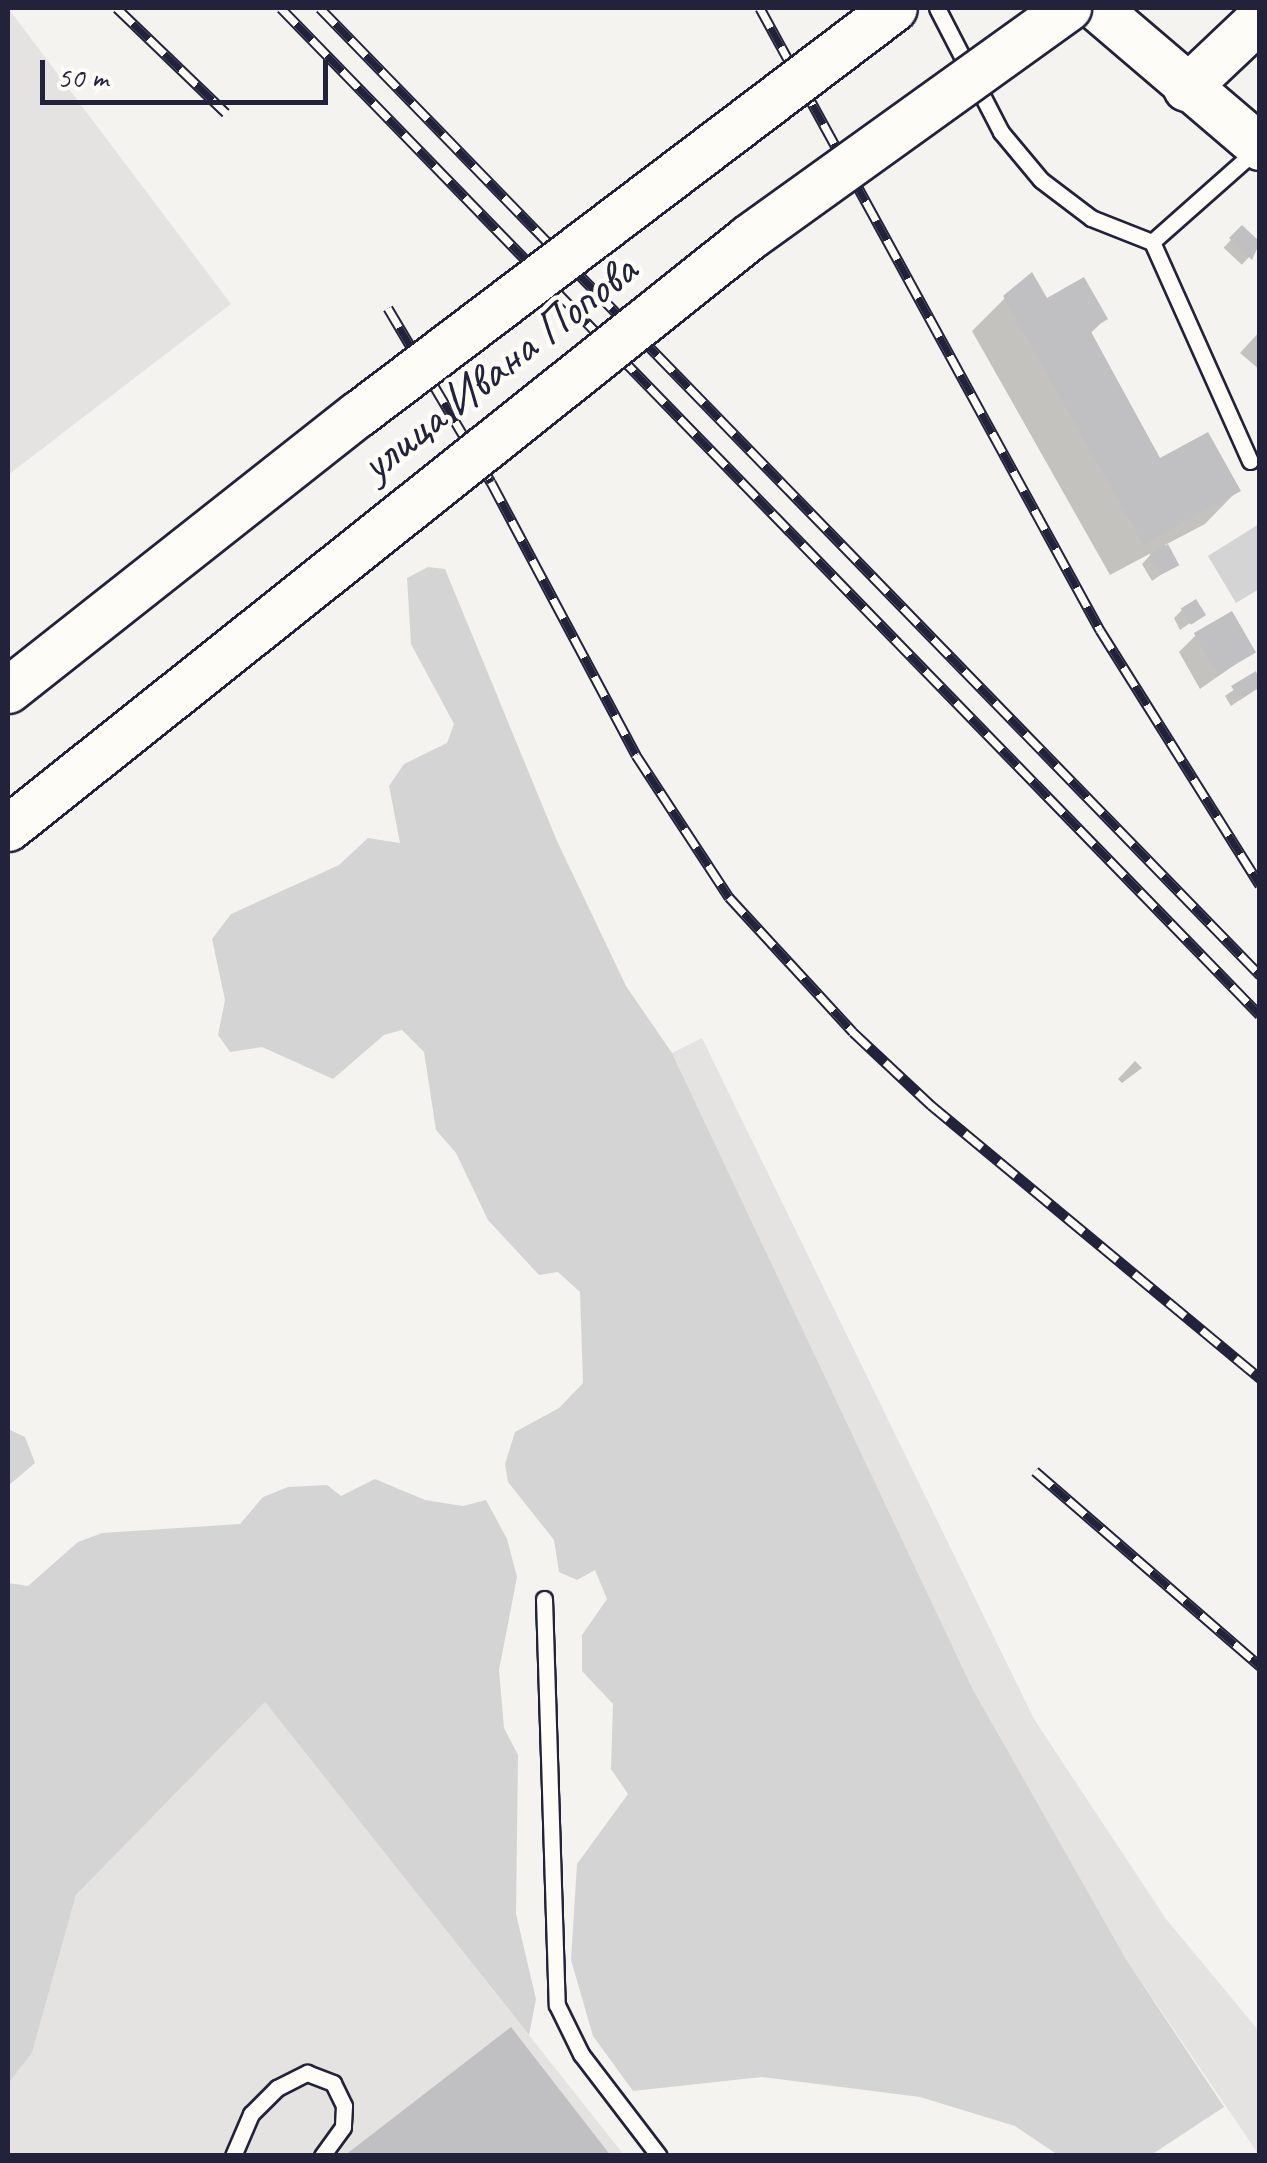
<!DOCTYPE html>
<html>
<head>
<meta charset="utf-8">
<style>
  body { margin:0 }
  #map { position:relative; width:1267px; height:2163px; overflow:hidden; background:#f4f3ef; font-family:Caveat,sans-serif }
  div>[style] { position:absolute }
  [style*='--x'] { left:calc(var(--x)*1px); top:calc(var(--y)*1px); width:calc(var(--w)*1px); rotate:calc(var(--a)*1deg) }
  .built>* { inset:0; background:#e4e3e2 }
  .green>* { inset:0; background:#d5d4d5 }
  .shadow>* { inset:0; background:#0003; transform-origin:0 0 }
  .building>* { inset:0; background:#c0bfc2; transform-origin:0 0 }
  .roads { filter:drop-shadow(2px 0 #22223b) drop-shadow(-2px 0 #22223b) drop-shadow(0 2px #22223b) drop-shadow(0 -2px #22223b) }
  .lane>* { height:15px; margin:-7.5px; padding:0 7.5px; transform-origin:7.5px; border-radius:7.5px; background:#fdfcf7 }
  .secondary>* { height:45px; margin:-22.5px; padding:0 22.5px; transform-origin:22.5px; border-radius:22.5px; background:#fdfcf7 }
  .rail>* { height:11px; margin-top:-5.5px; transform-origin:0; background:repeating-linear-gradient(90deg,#fdfcf7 0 22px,#22223b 0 44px); box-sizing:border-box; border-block:2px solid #22223b }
  .bridges { filter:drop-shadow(2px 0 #22223b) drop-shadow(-2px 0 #22223b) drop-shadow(0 2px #22223b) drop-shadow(0 -2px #22223b) }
  .secondary-bridge>* { height:45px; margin:-22.5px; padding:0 22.5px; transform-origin:22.5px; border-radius:22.5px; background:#fdfcf7 }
  span { translate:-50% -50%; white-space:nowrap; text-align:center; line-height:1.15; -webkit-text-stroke:9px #fdfcf7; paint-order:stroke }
  .street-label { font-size:48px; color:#22223b }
  .frame { position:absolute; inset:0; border:10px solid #22223b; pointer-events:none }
  .scale { position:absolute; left:40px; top:60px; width:288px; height:45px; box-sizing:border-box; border:5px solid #22223b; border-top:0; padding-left:12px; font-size:30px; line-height:35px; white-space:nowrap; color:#22223b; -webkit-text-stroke:8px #fdfcf7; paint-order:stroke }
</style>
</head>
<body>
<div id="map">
  <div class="built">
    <i style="clip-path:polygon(8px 8px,231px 304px,8px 475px)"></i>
    <i style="clip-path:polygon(702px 1038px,1034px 1719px,1166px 1919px,1259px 2031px,1259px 2155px,1126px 1959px,973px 1691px,672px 1053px)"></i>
    <i style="clip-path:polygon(265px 1702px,624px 2155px,8px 2155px,8px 2084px,32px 2053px,76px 1895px)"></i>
  </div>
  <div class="green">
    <i style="clip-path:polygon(1259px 524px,1259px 589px,1236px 603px,1208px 556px)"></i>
    <i style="clip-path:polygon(428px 567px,445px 569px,557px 841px,626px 986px,672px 1053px,973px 1690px,1126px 1959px,1224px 2107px,1151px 2155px,1058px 2155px,1015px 2126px,920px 2097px,762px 2077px,633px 2091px,593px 2036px,571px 1960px,577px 1864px,628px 1794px,611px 1769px,613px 1704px,582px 1671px,582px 1635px,607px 1599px,595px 1570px,577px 1580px,559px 1572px,554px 1540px,508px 1482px,505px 1464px,515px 1432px,559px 1408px,583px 1383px,580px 1292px,558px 1272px,539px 1275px,488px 1220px,456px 1153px,436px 1130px,424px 1052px,402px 1030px,384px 1035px,333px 1079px,262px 1047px,230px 1052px,218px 1035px,225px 1000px,212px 939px,231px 914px,339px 865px,368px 838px,400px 843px,389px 786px,404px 764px,447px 743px,454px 724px,411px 644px,407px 578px)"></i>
    <i style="clip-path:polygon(8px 1429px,25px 1437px,35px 1463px,8px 1486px)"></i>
    <i style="clip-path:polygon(375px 1479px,425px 1500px,463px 1506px,486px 1500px,507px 1539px,517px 1577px,499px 1670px,504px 1728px,518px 1755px,516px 1914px,536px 1999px,529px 2035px,265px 1702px,76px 1895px,32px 2053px,8px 2084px,8px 1583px,28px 1586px,78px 1542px,102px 1533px,240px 1524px,263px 1497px,288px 1487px,327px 1485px,341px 1496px)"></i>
  </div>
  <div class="shadow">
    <i style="left:1242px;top:228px;width:25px;height:27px;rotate:43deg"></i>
    <i style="clip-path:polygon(1005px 298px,1046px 301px,1105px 319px,1090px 334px,1159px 462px,1237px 491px,1205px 524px,1165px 545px,1176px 564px,1152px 581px,1142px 564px,1153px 552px,1110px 575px,972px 331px)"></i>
    <i style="clip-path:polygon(1260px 331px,1260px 370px,1240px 353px)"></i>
    <i style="clip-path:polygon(1182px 610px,1203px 614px,1180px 630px,1174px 618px)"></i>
    <i style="clip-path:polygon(1196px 635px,1253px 652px,1200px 689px,1179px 652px)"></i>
    <i style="clip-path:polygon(1256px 674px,1260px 686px,1231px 706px,1225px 696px)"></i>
    <i style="clip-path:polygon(1135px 1061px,1142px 1068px,1122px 1083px,1118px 1079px)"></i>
  </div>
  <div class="building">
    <i style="clip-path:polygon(1242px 225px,1260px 242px,1252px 260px,1229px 238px)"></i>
    <i style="clip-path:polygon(1032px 272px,1047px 298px,1084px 277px,1108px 319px,1090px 330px,1160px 458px,1208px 432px,1241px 491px,1143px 544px,1003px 296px)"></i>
    <i style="left:1168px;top:544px;width:24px;height:21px;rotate:62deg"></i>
    <i style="left:1196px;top:599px;width:19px;height:18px;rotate:58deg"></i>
    <i style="left:1232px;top:611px;width:48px;height:44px;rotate:60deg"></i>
    <i style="clip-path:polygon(1256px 671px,1260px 687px,1240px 700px,1231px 686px)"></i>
    <i style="clip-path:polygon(511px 2027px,611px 2156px,344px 2156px)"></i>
  </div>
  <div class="roads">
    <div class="lane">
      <i style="--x:937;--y:8;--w:140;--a:62.7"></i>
      <i style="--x:1001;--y:132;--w:62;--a:50.2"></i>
      <i style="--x:1041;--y:180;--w:63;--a:37.2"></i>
      <i style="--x:1091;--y:218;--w:66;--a:21.5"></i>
      <i style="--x:1250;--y:461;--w:240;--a:-114.1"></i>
      <i style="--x:1152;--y:242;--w:139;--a:-41.5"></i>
      <i style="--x:544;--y:1599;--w:406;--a:88.2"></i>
      <i style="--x:557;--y:2005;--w:55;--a:63.9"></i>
      <i style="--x:581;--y:2054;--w:128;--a:52.6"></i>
      <i style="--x:233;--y:2156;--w:46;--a:-66.8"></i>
      <i style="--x:251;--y:2114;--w:37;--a:-45"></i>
      <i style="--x:277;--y:2088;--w:34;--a:-27"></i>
      <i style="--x:307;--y:2073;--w:28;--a:21"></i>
      <i style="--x:333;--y:2083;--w:25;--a:64"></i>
      <i style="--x:344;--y:2106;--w:21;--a:93"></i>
      <i style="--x:343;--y:2127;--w:36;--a:126"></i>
    </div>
    <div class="secondary">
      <i style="--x:1097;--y:8;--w:214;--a:40.5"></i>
      <i style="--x:1186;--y:88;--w:102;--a:-43.4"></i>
    </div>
  </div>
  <div class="rail">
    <i style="--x:117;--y:8;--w:151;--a:43.9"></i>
    <i style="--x:281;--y:8;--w:1404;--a:45.81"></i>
    <i style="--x:320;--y:8;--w:1349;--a:45.81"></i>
    <i style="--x:760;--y:8;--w:709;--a:61.34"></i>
    <i style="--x:1100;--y:630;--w:301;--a:57.9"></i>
    <i style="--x:388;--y:308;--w:202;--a:59.4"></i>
    <i style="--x:491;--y:482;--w:309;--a:62"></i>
    <i style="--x:636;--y:755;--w:170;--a:56.8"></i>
    <i style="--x:729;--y:897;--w:183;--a:47.4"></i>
    <i style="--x:853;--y:1032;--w:107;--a:43.1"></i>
    <i style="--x:931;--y:1105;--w:428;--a:39.7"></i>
    <i style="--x:1035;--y:1471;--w:298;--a:40.9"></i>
  </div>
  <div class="bridges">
    <div class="secondary-bridge">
      <i style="--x:8;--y:690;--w:446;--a:-38.3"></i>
      <i style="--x:358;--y:414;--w:672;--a:-37.14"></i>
      <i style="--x:8;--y:828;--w:948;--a:-38.57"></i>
      <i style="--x:749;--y:237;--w:393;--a:-35.7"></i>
    </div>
  </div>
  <div class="street-label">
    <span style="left:498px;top:367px;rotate:-38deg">улица Ивана Попова</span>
  </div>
  <div class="frame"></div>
  <div class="scale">50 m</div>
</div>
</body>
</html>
